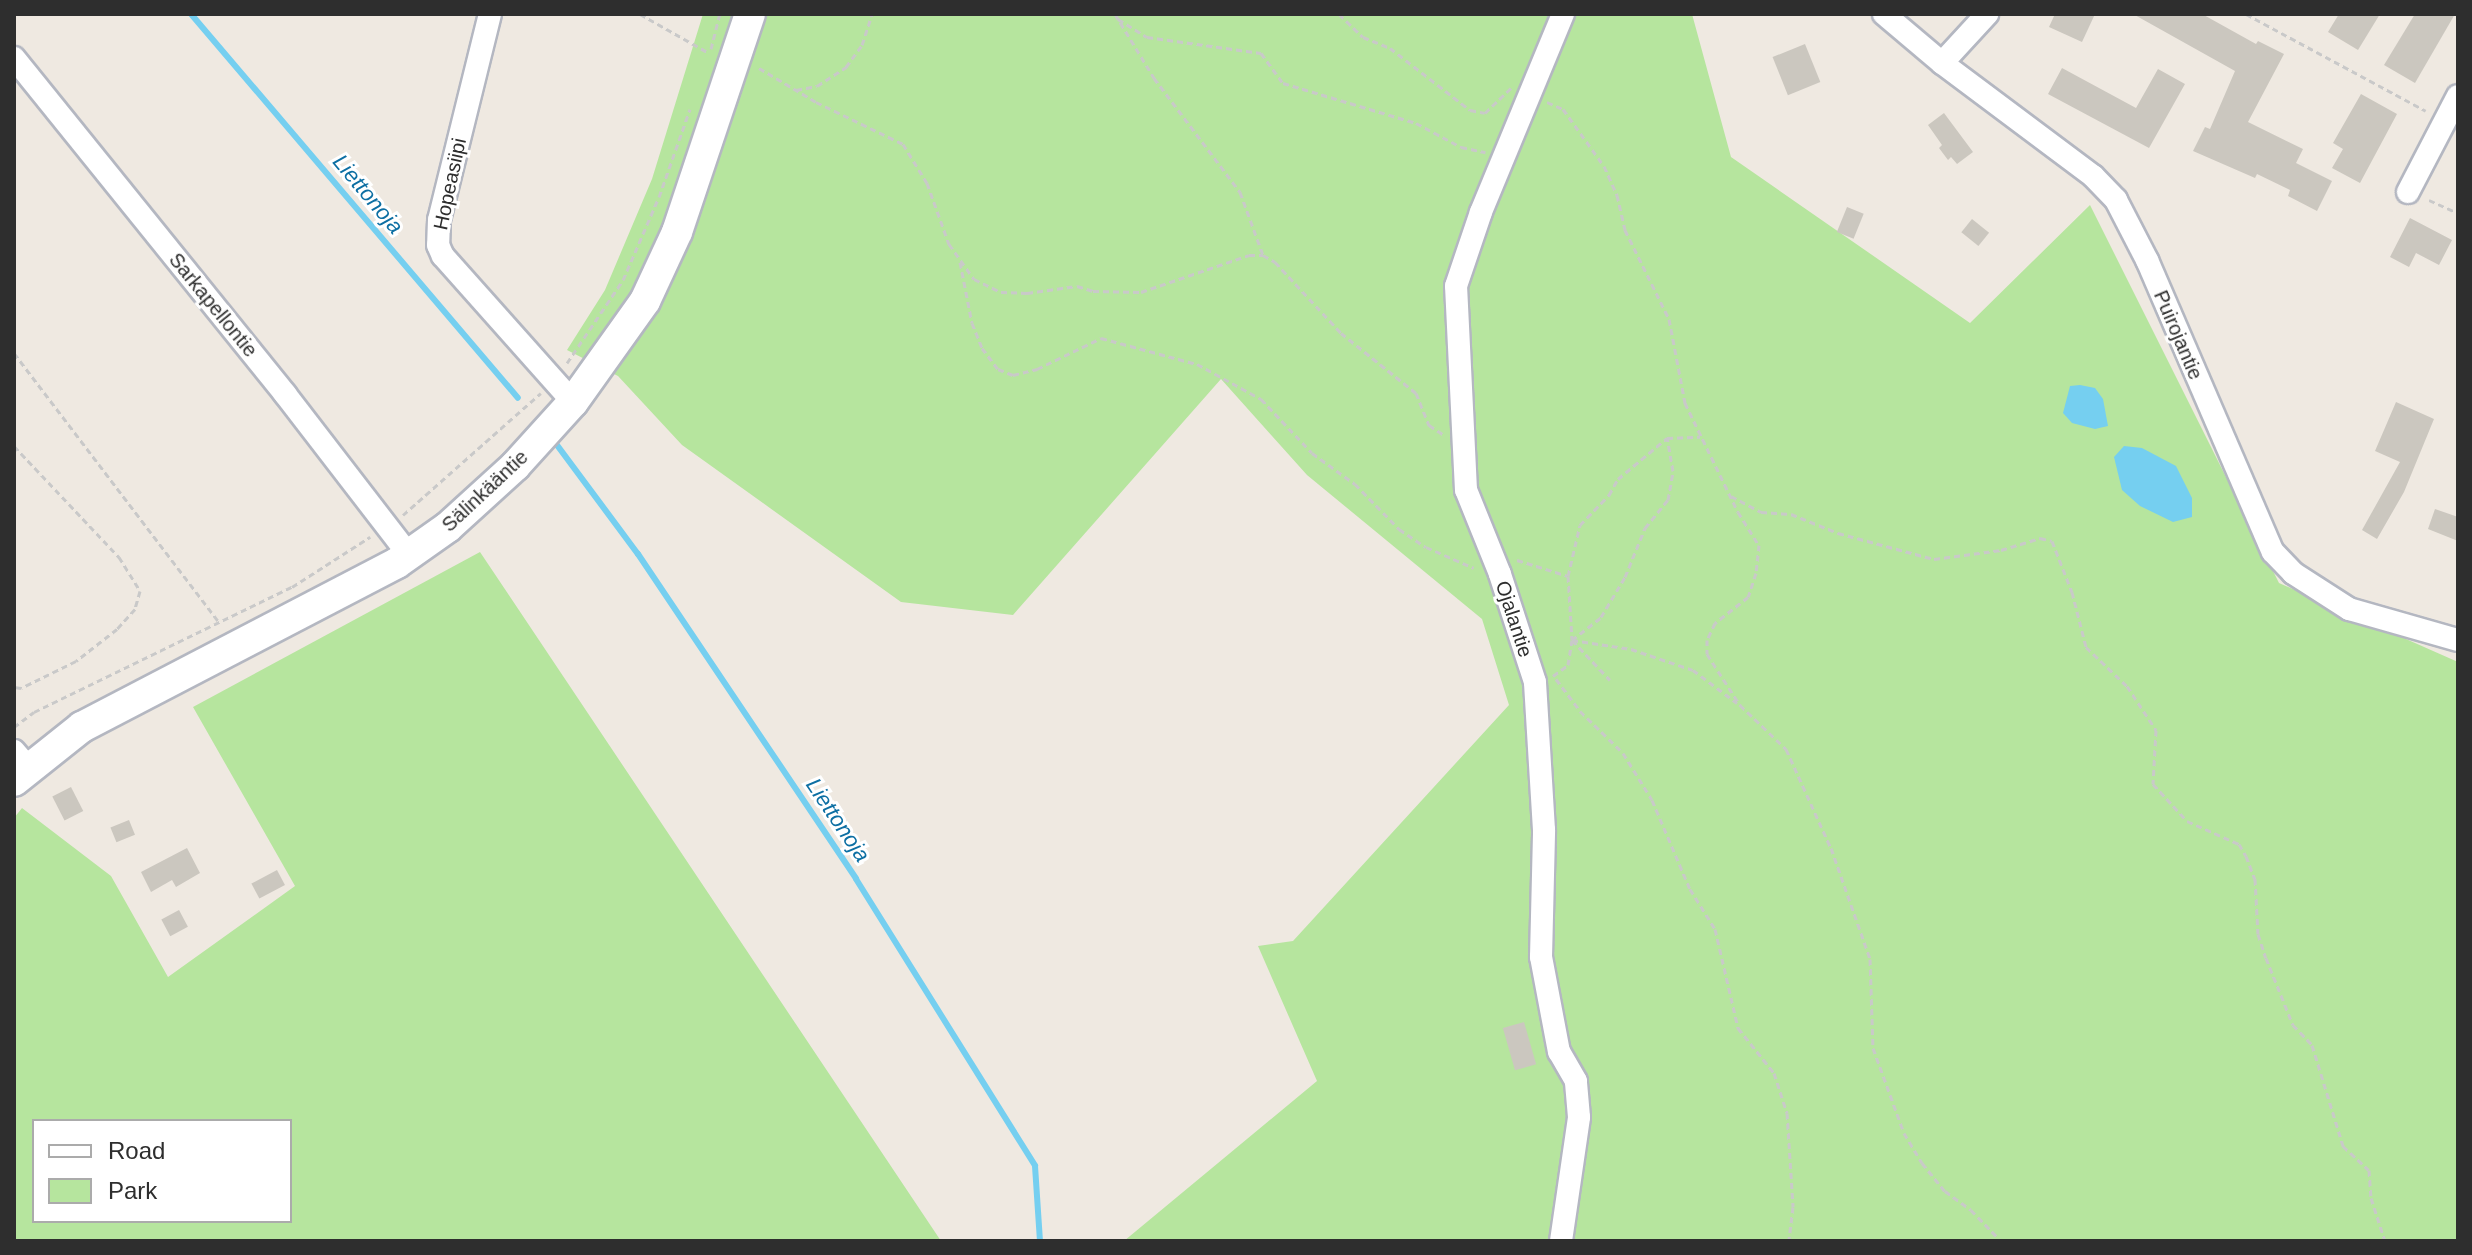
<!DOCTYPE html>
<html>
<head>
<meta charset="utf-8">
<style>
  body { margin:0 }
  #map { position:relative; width:2472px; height:1255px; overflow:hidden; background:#efe9e1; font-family:Helvetica,sans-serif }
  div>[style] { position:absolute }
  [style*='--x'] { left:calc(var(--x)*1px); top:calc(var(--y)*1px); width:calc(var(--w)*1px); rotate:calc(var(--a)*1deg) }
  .green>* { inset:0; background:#b6e59e }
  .water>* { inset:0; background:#75cff0 }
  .stream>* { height:6px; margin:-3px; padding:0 3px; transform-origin:3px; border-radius:3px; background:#75cff0 }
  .building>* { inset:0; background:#cbc7bf; transform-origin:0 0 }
  .path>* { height:3px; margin-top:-1.5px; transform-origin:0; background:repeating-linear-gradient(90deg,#c9c9c9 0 6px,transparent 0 10px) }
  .roads { filter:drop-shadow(2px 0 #b4b7c1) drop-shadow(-2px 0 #b4b7c1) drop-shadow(0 2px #b4b7c1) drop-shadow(0 -2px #b4b7c1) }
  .street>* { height:22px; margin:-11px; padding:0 11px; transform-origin:11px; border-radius:11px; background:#fff }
  .secondary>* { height:30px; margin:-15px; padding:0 15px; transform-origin:15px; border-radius:15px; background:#fff }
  span { translate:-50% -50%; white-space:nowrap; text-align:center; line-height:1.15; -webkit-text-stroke:6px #fff; paint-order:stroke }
  .street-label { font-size:20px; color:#2e2e2e }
  .water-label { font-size:22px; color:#0d6fa3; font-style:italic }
  .frame { position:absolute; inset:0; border:16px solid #2e2e2e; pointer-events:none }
  .legend { position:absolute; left:32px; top:1119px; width:260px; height:104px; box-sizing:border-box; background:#fff; border:2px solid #ababab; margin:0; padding:10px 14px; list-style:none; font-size:24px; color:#2e2e2e }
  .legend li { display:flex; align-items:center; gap:16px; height:40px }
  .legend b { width:40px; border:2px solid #ababab }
</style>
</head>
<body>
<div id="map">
  <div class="green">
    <i style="clip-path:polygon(703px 14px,1692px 14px,1731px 157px,1970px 323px,2090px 205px,2279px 583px,2458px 662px,2458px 1241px,1124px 1241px,1317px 1081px,1258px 946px,1293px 941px,1509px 705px,1482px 619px,1307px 475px,1221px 379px,1013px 615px,901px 602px,682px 445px,618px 376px,567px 350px,605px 290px,652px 179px)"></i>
    <i style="clip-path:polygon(evenodd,480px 552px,941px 1241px,14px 1241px,14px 818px,22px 808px,111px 876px,168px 977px,295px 886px,193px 707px,480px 552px,34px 1121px,290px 1121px,290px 1221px,34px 1221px,34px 1121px)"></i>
  </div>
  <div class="water">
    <i style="clip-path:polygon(2080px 385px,2095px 388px,2103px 399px,2108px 426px,2095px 429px,2072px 423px,2063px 413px,2070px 386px)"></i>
    <i style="clip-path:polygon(2124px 446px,2142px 448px,2176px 466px,2192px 498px,2192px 517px,2173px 522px,2140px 506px,2122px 490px,2114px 457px)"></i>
  </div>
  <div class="stream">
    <i style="--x:191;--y:14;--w:504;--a:49.58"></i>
    <i style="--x:554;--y:441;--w:141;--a:53.4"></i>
    <i style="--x:638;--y:554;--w:391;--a:56.1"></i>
    <i style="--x:856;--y:879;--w:338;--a:58"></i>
    <i style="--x:1035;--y:1166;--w:75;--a:86.2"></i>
  </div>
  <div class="building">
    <i style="clip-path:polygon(2055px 14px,2095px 14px,2082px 42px,2049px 27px)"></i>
    <i style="clip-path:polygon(2133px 14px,2202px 14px,2256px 44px,2258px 41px,2284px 54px,2248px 122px,2303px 149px,2296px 163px,2332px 181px,2317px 211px,2288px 196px,2290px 190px,2257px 174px,2255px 178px,2193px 151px,2205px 127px,2210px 129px,2235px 71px)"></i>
    <i style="clip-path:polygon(2339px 14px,2380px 14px,2358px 50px,2328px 32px)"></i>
    <i style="clip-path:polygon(2415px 14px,2455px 14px,2415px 83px,2384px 65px)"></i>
    <i style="left:1805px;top:44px;width:41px;height:35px;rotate:68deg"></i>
    <i style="clip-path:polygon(2062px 68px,2136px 108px,2158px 69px,2185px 84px,2149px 148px,2048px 94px)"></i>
    <i style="clip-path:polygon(2361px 94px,2397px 114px,2360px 183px,2332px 168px,2343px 149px,2333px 143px)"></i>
    <i style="clip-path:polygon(1944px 113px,1973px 152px,1957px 164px,1951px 157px,1948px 160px,1939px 148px,1942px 145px,1928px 125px)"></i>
    <i style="left:1847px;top:207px;width:18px;height:27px;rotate:22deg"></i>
    <i style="clip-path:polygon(2410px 218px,2452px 240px,2439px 265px,2416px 253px,2409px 267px,2390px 257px)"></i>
    <i style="left:1972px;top:219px;width:22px;height:17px;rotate:39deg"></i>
    <i style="clip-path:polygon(2396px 402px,2434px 419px,2404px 492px,2377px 539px,2362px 530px,2400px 462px,2375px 451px)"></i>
    <i style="clip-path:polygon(2435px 509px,2458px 517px,2458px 541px,2428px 529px)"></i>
    <i style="left:71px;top:787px;width:27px;height:21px;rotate:63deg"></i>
    <i style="left:129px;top:820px;width:16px;height:20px;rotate:68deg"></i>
    <i style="clip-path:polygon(187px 848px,200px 873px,176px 887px,172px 880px,151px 892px,141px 872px)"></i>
    <i style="left:277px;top:870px;width:17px;height:29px;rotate:62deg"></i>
    <i style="left:179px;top:910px;width:19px;height:20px;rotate:62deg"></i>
    <i style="left:1524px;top:1022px;width:44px;height:22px;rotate:74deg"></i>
  </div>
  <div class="path">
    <i style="--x:640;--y:14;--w:79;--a:29.5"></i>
    <i style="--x:1115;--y:14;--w:75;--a:58.6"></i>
    <i style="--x:1154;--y:78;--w:143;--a:53"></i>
    <i style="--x:1240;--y:192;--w:67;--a:69.9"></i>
    <i style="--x:1339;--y:14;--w:33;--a:44"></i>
    <i style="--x:1363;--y:37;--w:29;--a:22"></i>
    <i style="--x:1390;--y:48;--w:101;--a:37.8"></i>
    <i style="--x:1470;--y:110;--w:15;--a:11"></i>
    <i style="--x:1485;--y:113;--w:36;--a:-44"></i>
    <i style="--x:2246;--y:14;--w:204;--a:28.3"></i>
    <i style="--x:1118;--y:19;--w:34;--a:32"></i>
    <i style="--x:1147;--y:37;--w:115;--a:8"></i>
    <i style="--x:1261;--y:53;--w:37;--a:54"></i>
    <i style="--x:1283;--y:83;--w:139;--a:16.7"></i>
    <i style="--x:1416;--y:123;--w:51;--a:28.1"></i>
    <i style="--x:1461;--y:147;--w:25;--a:12"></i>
    <i style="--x:711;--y:49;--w:36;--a:-76"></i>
    <i style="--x:759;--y:68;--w:66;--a:30.8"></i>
    <i style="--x:816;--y:102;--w:97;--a:25.8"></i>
    <i style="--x:903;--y:144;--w:46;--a:58.4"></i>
    <i style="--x:927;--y:183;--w:65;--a:70.2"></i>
    <i style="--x:949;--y:244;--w:43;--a:54.5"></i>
    <i style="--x:974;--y:279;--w:30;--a:26"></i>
    <i style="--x:1001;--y:292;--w:26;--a:2"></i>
    <i style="--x:1027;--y:293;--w:50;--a:-8"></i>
    <i style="--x:1077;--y:286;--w:17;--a:17"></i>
    <i style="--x:1093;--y:291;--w:48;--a:1.2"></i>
    <i style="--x:1141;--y:292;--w:114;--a:-18.9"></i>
    <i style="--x:1249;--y:255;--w:14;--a:0"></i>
    <i style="--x:1263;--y:255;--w:14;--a:30"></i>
    <i style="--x:1275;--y:262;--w:97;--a:47.1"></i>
    <i style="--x:1341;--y:333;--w:96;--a:38.7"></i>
    <i style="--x:1416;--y:393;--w:35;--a:68"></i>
    <i style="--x:1429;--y:425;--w:18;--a:34"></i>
    <i style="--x:796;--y:90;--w:21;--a:-11"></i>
    <i style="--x:817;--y:86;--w:35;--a:-33"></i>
    <i style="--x:846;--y:67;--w:27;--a:-54"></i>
    <i style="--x:862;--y:45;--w:33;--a:-72"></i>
    <i style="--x:1547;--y:102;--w:17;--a:24"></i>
    <i style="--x:1563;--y:109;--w:70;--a:54.3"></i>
    <i style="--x:1604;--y:166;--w:32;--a:66"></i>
    <i style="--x:1617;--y:195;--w:36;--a:77"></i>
    <i style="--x:1625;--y:230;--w:99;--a:63.7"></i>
    <i style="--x:1669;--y:319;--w:86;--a:79.2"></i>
    <i style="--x:1685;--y:403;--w:121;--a:64.1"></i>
    <i style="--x:1738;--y:512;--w:39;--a:58"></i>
    <i style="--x:1759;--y:545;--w:28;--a:96"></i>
    <i style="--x:1756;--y:573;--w:25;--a:108"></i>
    <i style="--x:1748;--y:597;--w:42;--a:141.8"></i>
    <i style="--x:1715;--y:623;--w:19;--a:115"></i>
    <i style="--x:1707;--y:640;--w:14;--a:90"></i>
    <i style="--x:1707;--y:654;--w:61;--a:57.1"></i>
    <i style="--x:1740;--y:705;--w:64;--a:43.7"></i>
    <i style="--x:1786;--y:749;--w:109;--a:65.6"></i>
    <i style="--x:1831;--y:848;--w:118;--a:70.6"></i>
    <i style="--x:1870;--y:959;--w:89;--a:88.1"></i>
    <i style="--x:1873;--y:1048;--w:90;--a:70"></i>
    <i style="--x:1904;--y:1133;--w:35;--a:59"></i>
    <i style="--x:1922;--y:1163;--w:36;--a:51"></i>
    <i style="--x:1945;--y:1191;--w:32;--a:36"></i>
    <i style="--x:1971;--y:1210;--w:43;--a:45.9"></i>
    <i style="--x:2429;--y:200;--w:32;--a:24"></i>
    <i style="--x:960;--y:262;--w:62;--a:78.9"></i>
    <i style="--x:972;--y:323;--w:27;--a:68"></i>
    <i style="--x:982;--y:348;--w:26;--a:53"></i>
    <i style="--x:998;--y:369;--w:16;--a:22"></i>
    <i style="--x:1013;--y:375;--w:25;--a:-14"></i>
    <i style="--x:1037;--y:369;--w:71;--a:-25.8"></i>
    <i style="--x:1101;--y:338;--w:99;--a:15.2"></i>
    <i style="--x:1197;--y:364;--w:73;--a:28.7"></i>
    <i style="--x:1261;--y:399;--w:74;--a:46.6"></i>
    <i style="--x:1312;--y:453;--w:53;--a:35.8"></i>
    <i style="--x:1355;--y:484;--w:63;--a:45.6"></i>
    <i style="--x:1399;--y:529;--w:32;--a:34"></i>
    <i style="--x:1426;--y:547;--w:52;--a:23.6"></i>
    <i style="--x:14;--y:353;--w:338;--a:52.7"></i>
    <i style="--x:567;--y:363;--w:100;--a:-56"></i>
    <i style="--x:623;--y:280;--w:90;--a:-66.6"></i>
    <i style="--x:659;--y:197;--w:93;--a:-70.6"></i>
    <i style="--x:14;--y:446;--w:153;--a:46.6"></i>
    <i style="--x:119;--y:557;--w:40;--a:58"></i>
    <i style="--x:140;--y:591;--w:19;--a:106"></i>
    <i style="--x:135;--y:609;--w:27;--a:132"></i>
    <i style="--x:117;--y:629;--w:52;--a:142"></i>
    <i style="--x:76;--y:661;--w:61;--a:153.9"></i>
    <i style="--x:21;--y:688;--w:7;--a:-172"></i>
    <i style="--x:1731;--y:496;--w:34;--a:28"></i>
    <i style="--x:1761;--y:512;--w:30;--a:4"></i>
    <i style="--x:1791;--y:514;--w:51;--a:22"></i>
    <i style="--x:1838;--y:533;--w:99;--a:15.2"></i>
    <i style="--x:1934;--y:559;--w:68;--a:-7.7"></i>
    <i style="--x:2001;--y:550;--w:41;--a:-17.1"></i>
    <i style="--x:2040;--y:538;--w:12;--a:14"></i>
    <i style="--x:2052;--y:541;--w:55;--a:68.6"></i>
    <i style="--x:2072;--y:592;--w:57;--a:75.7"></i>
    <i style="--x:2086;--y:647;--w:57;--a:43.6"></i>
    <i style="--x:2127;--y:686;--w:53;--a:56.6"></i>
    <i style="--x:2156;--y:730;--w:54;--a:93.2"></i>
    <i style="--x:2153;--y:784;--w:50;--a:47.4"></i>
    <i style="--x:2187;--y:821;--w:57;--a:23.9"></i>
    <i style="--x:2239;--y:844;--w:14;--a:60"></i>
    <i style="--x:2246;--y:856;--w:25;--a:69"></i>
    <i style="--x:2255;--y:879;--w:55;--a:86.9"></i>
    <i style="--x:2258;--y:934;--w:25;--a:72"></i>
    <i style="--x:2266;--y:958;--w:72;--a:68.1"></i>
    <i style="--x:2293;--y:1025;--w:28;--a:46"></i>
    <i style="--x:2312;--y:1045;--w:106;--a:72.9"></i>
    <i style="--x:2343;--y:1146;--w:35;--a:43"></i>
    <i style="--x:2369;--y:1170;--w:28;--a:86"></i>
    <i style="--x:2371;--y:1198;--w:45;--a:72"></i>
    <i style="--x:403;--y:515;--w:184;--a:-41.5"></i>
    <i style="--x:1517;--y:560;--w:53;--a:17.4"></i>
    <i style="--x:1568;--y:576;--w:64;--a:86.4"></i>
    <i style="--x:1572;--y:640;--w:55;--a:46.5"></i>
    <i style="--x:1568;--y:576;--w:52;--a:-76.8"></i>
    <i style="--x:1580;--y:525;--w:42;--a:-46"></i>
    <i style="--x:1609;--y:495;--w:18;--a:-61"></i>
    <i style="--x:1618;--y:479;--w:64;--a:-39.9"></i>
    <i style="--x:1667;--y:438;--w:33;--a:-2"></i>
    <i style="--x:1572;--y:640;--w:37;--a:-38"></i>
    <i style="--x:1601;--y:617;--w:47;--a:-59"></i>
    <i style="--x:1625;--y:577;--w:53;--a:-67.8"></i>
    <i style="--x:1645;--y:528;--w:36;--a:-51"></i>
    <i style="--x:1668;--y:500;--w:29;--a:-80"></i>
    <i style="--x:1673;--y:471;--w:34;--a:-100"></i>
    <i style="--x:1572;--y:640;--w:60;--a:8.7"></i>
    <i style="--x:1631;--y:649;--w:65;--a:18.7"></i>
    <i style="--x:1693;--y:670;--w:55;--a:36.9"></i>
    <i style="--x:1553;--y:676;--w:19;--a:-36"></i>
    <i style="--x:1568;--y:665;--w:25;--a:-81"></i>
    <i style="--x:1556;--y:679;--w:40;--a:53"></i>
    <i style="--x:1580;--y:711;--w:60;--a:44.3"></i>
    <i style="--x:1623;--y:753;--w:55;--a:58.3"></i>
    <i style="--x:1652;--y:800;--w:97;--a:66.9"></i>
    <i style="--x:1690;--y:889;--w:47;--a:58"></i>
    <i style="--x:1715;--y:929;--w:102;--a:76.9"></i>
    <i style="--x:1738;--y:1028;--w:58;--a:51.3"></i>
    <i style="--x:1774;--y:1073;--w:42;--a:72"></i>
    <i style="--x:1787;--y:1113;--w:94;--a:86.3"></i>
    <i style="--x:1793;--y:1207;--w:34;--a:97"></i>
    <i style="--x:14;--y:727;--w:25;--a:-37"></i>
    <i style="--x:34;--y:712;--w:287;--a:-25.9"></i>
    <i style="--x:292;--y:587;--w:93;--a:-32.7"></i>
  </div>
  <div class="roads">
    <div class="street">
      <i style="--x:490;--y:14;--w:212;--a:103.9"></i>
      <i style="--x:439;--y:220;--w:25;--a:92"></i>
      <i style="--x:438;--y:245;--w:12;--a:66"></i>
      <i style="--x:443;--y:256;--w:195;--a:48.3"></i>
      <i style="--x:1884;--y:14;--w:76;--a:40.2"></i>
      <i style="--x:1942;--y:63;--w:189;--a:36.8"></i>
      <i style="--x:2093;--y:176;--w:33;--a:46"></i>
      <i style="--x:2116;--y:200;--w:68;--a:62.7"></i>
      <i style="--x:2147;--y:260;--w:318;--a:66.7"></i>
      <i style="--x:2273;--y:552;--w:29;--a:46"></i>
      <i style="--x:2293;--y:573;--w:67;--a:32.7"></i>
      <i style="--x:2349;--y:609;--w:113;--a:15.9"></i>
      <i style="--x:14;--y:58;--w:432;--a:51.1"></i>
      <i style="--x:285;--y:394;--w:203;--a:52.4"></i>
      <i style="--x:1942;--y:63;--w:67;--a:-47.4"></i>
      <i style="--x:2408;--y:192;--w:108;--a:-62.5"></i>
      <i style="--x:14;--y:751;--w:21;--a:49"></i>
      <i style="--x:1561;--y:1241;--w:125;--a:-81.7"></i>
      <i style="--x:1579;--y:1117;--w:36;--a:-95"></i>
      <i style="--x:1576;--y:1081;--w:34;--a:-120"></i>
      <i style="--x:1559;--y:1052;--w:97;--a:-100.7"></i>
      <i style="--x:1541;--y:957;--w:127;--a:-88.6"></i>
      <i style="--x:1544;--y:830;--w:148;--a:-93.5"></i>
      <i style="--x:1535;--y:682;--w:114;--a:-108"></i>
      <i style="--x:1500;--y:574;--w:91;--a:-112"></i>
      <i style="--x:1466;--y:490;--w:204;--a:-92.8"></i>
      <i style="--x:1456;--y:286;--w:78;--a:-71.3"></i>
      <i style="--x:1481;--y:212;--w:214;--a:-67.5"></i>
    </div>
    <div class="secondary">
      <i style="--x:14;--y:781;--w:87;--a:-38.5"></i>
      <i style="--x:82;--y:727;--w:355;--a:-27.5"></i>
      <i style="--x:397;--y:563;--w:62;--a:-35.2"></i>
      <i style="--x:448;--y:527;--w:91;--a:-42.3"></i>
      <i style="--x:515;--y:466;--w:86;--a:-47.8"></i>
      <i style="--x:573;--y:402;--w:124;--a:-54.5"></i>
      <i style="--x:645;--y:301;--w:76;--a:-65.1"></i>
      <i style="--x:677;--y:232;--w:230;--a:-71.5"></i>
    </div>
  </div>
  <div class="street-label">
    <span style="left:450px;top:184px;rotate:-78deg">Hopeasiipi</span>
    <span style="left:213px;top:305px;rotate:51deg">Sarkapellontie</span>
    <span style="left:2178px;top:335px;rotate:67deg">Puirojantie</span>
    <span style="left:485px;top:491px;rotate:-43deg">Sälinkääntie</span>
    <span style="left:1514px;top:619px;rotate:72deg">Ojalantie</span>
  </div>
  <div class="water-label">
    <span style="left:368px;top:194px;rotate:50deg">Liettonoja</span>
    <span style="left:838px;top:820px;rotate:56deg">Liettonoja</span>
  </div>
  <div class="frame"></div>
  <ul class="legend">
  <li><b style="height:10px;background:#fff"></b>Road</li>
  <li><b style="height:22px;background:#b6e59e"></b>Park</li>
  </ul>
</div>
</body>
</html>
